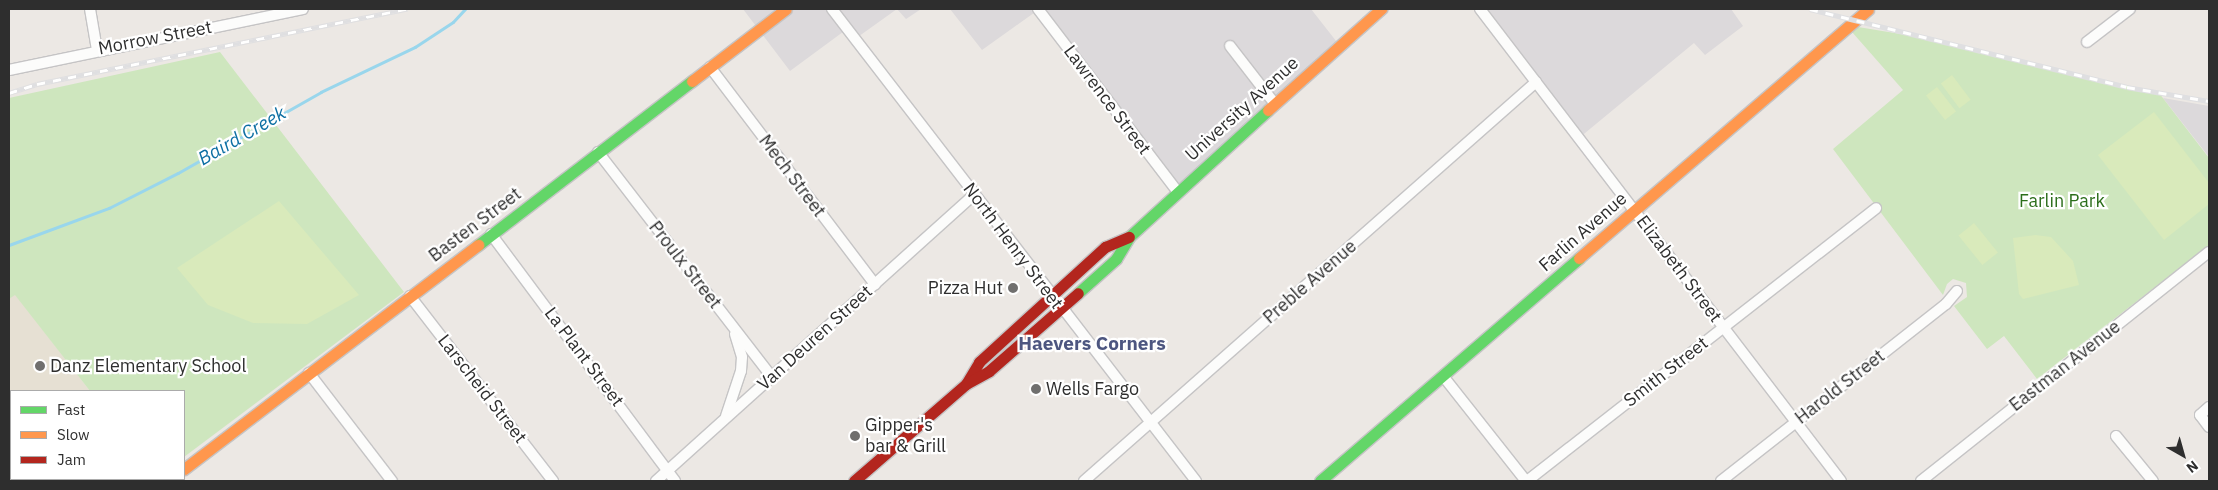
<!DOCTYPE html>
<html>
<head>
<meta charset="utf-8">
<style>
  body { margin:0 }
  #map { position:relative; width:2218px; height:490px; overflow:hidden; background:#ece8e4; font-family:"IBM Plex Sans",sans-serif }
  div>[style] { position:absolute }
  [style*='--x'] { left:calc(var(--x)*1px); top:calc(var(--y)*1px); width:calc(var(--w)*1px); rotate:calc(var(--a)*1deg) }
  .industrial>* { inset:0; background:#dcd9db }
  .education>* { inset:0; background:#e6e0d3 }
  .green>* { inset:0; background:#cee6be }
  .pitch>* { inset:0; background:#d9eabb; transform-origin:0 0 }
  .stream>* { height:2.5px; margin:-1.25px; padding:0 1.25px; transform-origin:1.25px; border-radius:1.25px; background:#99d6ec }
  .roads { filter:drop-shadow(1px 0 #c5c4c5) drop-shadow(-1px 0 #c5c4c5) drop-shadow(0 1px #c5c4c5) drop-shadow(0 -1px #c5c4c5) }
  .street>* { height:10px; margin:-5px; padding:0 5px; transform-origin:5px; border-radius:5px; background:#fcfcfb }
  .fast>* { height:11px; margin:-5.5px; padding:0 5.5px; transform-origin:5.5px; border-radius:5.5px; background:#63d668 }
  .slow>* { height:11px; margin:-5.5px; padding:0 5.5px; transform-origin:5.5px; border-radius:5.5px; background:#ff974d }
  .jam>* { height:11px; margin:-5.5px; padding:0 5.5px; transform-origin:5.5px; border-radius:5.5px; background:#b3261e }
  .rail>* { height:4.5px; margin-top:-2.25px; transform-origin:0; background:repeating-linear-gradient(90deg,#fff 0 8px,#dfdfe1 0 16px); box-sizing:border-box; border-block:1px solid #dfdfe1 }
  .dots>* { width:14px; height:14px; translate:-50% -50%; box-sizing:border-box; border:2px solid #fff; border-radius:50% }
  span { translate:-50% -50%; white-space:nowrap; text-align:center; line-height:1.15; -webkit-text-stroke:4.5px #fff; paint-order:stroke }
  .street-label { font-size:18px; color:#2e2e2e }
  .park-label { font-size:18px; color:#2c6e1b }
  .poi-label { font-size:18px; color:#2e2e2e }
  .right { translate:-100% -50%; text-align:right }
  .left { translate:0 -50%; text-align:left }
  .water-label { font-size:19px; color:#0d6fa3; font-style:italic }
  .neighbourhood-label { font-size:19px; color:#4d5680; font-weight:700 }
  .frame { position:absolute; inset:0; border:10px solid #2e2e2e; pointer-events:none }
  .legend { position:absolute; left:10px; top:390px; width:175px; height:90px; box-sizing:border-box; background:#fff; border:1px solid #ababab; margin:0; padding:6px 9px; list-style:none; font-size:15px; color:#2e2e2e }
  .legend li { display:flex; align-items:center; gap:10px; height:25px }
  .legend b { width:25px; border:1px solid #ababab }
  .north { position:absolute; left:2158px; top:430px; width:50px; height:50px; -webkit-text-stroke:4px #fff; paint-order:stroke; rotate:142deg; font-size:14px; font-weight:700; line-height:20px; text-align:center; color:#2e2e2e }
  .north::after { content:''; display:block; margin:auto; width:18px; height:22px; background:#2e2e2e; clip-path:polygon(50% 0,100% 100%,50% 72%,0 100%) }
</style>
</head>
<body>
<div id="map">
  <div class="industrial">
    <i style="clip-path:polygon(743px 9px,921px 9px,906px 19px,897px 9px,855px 39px,847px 29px,790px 71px)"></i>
    <i style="clip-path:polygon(950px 9px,1311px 9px,1340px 46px,1177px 191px,1038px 10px,982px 50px)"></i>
    <i style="clip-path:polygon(1480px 9px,1731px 9px,1743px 26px,1705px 55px,1694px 43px,1579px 138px)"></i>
    <i style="clip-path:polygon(2163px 98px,2209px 106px,2209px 158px,2209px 157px)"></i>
  </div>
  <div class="education">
    <i style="clip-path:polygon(15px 294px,90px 391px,11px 391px,11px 479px,97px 481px,9px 481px,9px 299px)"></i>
  </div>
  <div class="green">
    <i style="clip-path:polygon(1858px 27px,1931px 39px,2159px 93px,2209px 158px,2209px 245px,2037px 379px,2004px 336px,1987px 349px,1954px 306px,1967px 297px,1966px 283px,1953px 279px,1947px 284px,1943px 295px,1833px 149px,1903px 90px,1852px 32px)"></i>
    <i style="clip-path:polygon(220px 52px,404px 292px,184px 457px,184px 391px,90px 391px,15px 295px,9px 299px,9px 98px)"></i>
    <i style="clip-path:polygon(95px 479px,154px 479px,151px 481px)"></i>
  </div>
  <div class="pitch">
    <i style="left:1952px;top:75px;width:31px;height:14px;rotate:53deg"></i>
    <i style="left:1937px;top:87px;width:31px;height:14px;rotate:52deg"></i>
    <i style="clip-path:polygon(2154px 112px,2209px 183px,2209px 204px,2164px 240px,2098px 155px)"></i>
    <i style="clip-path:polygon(279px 201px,359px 295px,307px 324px,253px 323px,208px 305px,177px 268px)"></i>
    <i style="left:1974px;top:223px;width:38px;height:20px;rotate:51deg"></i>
    <i style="clip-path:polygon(2035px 235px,2051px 237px,2073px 261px,2079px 285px,2023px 299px,2019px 294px,2013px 238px)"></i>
  </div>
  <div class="stream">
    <i style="--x:9;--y:245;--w:107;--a:-20.3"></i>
    <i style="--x:109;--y:208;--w:77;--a:-26.9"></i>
    <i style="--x:178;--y:173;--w:164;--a:-29.5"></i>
    <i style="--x:321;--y:92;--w:104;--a:-25.6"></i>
    <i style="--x:415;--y:47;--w:45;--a:-33.3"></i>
    <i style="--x:453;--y:22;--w:18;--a:-47"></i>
  </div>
  <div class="roads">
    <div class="street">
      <i style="--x:90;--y:9;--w:42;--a:80.3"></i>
      <i style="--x:832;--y:9;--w:596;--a:52.36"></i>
      <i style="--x:1038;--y:9;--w:229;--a:52.6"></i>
      <i style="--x:1480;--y:9;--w:594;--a:52.59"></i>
      <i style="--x:2087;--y:42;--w:54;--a:-37.5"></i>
      <i style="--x:1230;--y:46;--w:73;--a:52.2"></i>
      <i style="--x:710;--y:67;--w:273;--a:52.8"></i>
      <i style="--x:9;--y:70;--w:300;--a:-11.7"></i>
      <i style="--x:598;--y:152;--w:284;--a:52.3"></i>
      <i style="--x:491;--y:234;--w:308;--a:53.3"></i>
      <i style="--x:410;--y:296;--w:234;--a:52.3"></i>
      <i style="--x:309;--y:373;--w:136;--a:52.5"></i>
      <i style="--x:1443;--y:376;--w:134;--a:51.7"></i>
      <i style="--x:2209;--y:407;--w:12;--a:138"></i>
      <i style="--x:2200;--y:415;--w:15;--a:53"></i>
      <i style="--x:726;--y:416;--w:47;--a:-71.6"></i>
      <i style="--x:741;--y:371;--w:14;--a:-86"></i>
      <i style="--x:742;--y:357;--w:24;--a:-107"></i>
      <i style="--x:2116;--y:436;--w:58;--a:50.6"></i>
      <i style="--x:168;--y:481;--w:4;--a:-34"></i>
      <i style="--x:656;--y:481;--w:428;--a:-42"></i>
      <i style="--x:1084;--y:481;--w:603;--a:-41.44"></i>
      <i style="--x:1527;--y:481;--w:443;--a:-38"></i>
      <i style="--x:1721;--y:481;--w:286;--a:-38.2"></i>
      <i style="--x:1946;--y:304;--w:17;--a:-50"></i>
      <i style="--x:1921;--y:481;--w:368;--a:-38.5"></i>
    </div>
    <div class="fast">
      <i style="--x:478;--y:245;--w:270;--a:-37.5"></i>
      <i style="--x:1078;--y:293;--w:51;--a:-41.8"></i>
      <i style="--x:1116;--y:259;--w:26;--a:-59"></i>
      <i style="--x:1129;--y:237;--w:188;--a:-42.4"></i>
      <i style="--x:1320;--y:481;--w:342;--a:-40.7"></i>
    </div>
    <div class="slow">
      <i style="--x:692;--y:81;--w:118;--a:-37.5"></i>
      <i style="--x:1268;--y:110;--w:152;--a:-41.8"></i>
      <i style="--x:1579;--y:258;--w:381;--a:-40.7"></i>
      <i style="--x:184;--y:469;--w:370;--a:-37.3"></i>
    </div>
    <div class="jam">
      <i style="--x:966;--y:384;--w:26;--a:-59"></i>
      <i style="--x:979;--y:362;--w:171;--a:-42.4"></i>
      <i style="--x:1105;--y:247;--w:26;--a:-23"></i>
      <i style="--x:854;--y:481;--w:148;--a:-40.9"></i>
      <i style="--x:966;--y:384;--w:26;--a:-29"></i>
      <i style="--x:989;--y:371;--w:118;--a:-41.2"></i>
    </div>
  </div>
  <div class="rail">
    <i style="--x:1810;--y:9;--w:326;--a:13.8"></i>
    <i style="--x:2127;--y:87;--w:83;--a:9.7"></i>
    <i style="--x:9;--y:93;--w:29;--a:-18"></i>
    <i style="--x:37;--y:84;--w:378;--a:-11.5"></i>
  </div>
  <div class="dots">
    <i style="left:1013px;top:288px;background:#706f6e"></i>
    <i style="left:40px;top:366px;background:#706f6e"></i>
    <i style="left:1036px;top:389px;background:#706f6e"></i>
    <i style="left:855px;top:436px;background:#706f6e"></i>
  </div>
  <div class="street-label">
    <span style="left:155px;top:38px;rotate:-11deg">Morrow Street</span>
    <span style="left:1107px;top:100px;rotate:53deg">Lawrence Street</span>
    <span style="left:1242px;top:109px;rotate:-42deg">University Avenue</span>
    <span style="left:792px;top:176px;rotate:53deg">Mech Street</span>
    <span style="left:475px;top:225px;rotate:-37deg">Basten Street</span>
    <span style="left:1583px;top:232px;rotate:-41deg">Farlin Avenue</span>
    <span style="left:1013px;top:246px;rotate:53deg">North Henry Street</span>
    <span style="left:685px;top:265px;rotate:52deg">Proulx Street</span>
    <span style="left:1679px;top:269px;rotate:53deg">Elizabeth Street</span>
    <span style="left:1310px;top:282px;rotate:-41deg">Preble Avenue</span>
    <span style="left:815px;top:338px;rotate:-42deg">Van Deuren Street</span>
    <span style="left:584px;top:357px;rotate:53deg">La Plant Street</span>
    <span style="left:2065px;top:366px;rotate:-38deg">Eastman Avenue</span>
    <span style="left:1666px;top:372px;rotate:-38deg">Smith Street</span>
    <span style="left:1840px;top:387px;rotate:-38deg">Harold Street</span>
    <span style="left:482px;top:389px;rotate:52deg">Larscheid Street</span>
  </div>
  <div class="park-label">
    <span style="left:2062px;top:201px">Farlin Park</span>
  </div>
  <div class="poi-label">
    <span class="right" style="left:1003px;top:288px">Pizza Hut</span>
    <span class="left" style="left:50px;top:366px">Danz Elementary School</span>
    <span class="left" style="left:1046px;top:389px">Wells Fargo</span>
    <span class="left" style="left:865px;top:436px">Gipper's<br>bar &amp; Grill</span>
  </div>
  <div class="water-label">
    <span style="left:242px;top:136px;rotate:-30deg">Baird Creek</span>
  </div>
  <div class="neighbourhood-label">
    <span style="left:1092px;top:344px">Haevers Corners</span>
  </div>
  <div class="frame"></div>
  <ul class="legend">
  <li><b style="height:6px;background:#63d668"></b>Fast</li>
  <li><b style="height:6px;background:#ff974d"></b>Slow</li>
  <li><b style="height:6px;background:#b3261e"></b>Jam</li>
  </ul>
  <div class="north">N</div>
</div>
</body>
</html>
